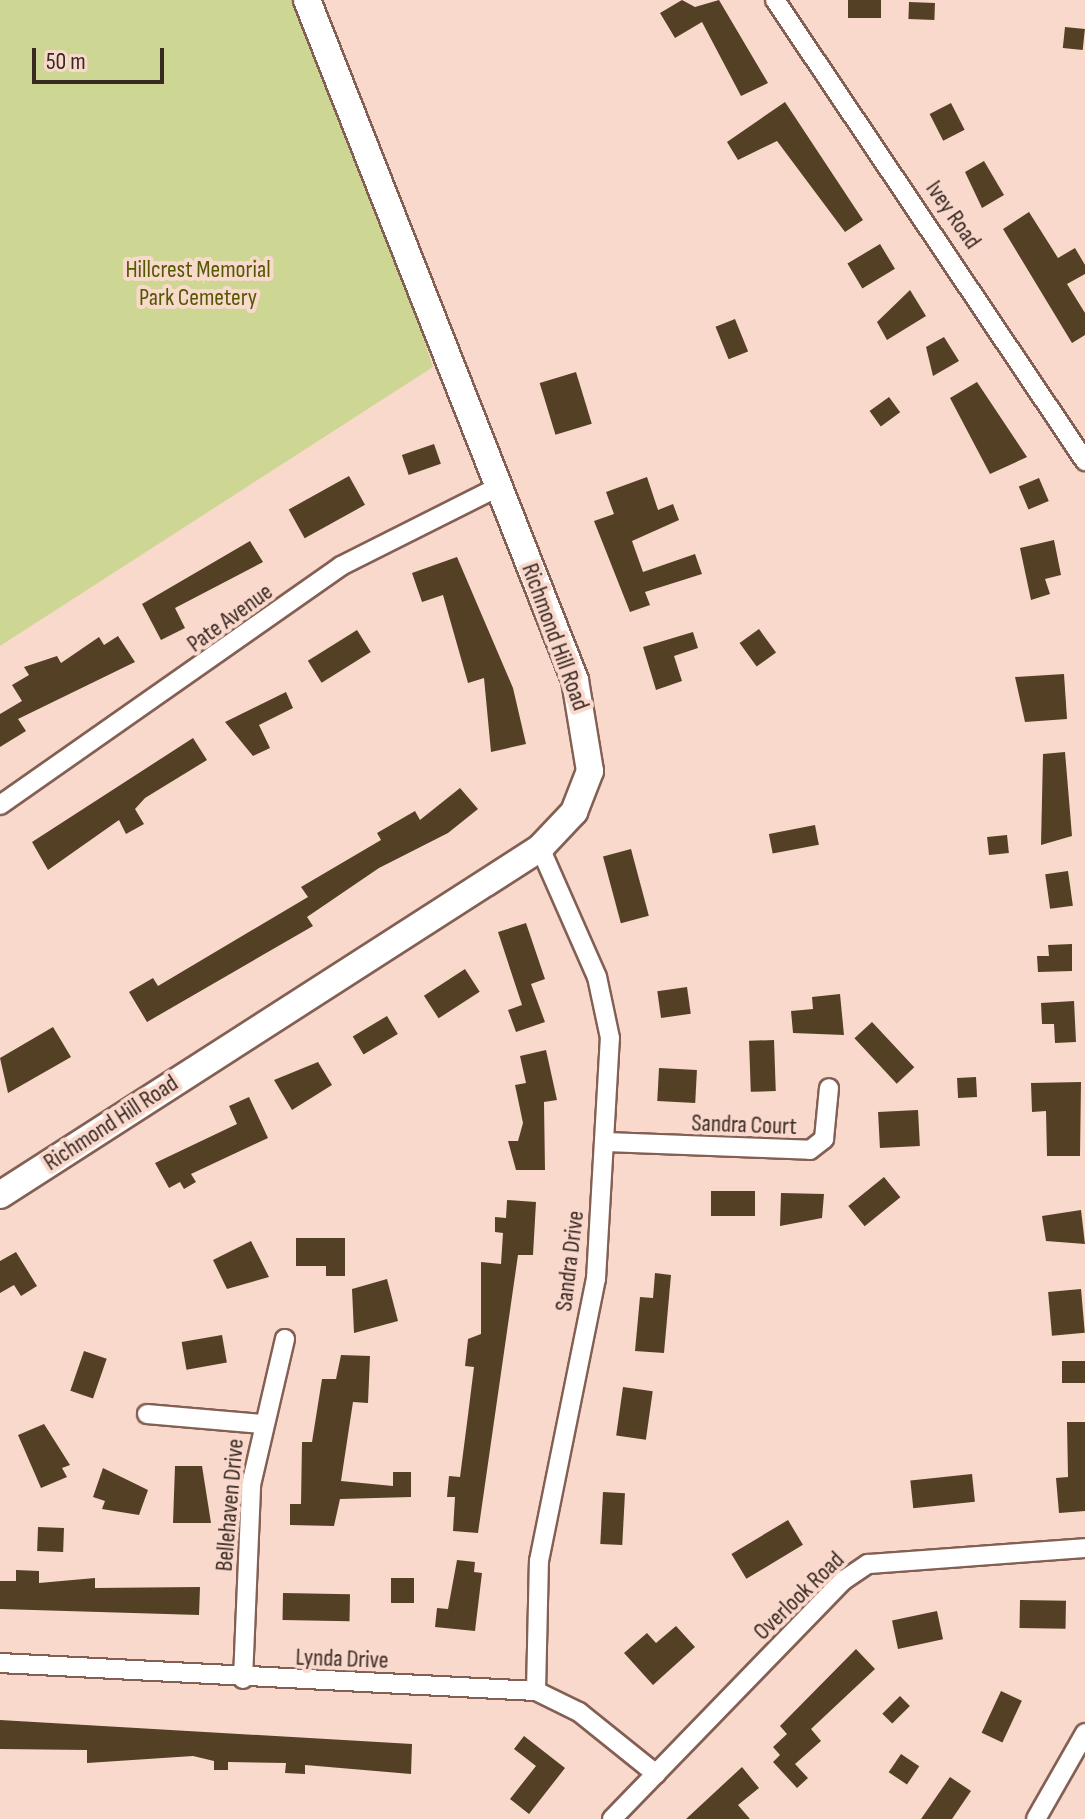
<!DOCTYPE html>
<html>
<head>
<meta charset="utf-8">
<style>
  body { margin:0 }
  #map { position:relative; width:1085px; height:1819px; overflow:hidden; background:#fad9cd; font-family:"Sofia Sans Condensed",sans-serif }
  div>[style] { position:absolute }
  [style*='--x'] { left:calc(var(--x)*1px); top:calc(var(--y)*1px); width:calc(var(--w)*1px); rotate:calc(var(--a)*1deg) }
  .green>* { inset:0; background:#ced693 }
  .building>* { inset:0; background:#544125; transform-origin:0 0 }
  .roads { filter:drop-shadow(2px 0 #836053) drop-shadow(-2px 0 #836053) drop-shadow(0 2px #836053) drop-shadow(0 -2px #836053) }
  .street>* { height:18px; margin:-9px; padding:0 9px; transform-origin:9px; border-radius:9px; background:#fff }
  .secondary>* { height:26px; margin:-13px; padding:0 13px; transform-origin:13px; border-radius:13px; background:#fff }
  span { translate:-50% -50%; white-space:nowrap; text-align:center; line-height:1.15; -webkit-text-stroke:8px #fad9cd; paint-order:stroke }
  .street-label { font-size:24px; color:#382923 }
  .park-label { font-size:24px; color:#535903 }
  .scale { position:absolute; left:32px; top:48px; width:132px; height:36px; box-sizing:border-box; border:4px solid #382923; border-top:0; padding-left:10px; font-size:24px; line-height:28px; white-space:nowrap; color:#382923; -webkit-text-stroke:6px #fad9cd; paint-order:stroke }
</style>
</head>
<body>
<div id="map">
  <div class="green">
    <i style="clip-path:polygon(0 0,312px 0,433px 367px,0 646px)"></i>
  </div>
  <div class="building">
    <i style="clip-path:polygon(682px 0,695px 7px,719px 0,768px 83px,741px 96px,702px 22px,675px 38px,660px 13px)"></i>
    <i style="left:848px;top:0;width:33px;height:18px"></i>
    <i style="left:909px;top:2px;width:26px;height:17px;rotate:2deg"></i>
    <i style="left:1065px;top:27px;width:20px;height:21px;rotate:6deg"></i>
    <i style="clip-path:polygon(785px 102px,863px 220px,845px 232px,777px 141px,738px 160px,727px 142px)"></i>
    <i style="left:951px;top:103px;width:30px;height:24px;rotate:63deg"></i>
    <i style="clip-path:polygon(984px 161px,1004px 195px,982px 208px,965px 172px)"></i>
    <i style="clip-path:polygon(1029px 212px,1058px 258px,1075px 248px,1085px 265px,1085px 274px,1067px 284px,1085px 313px,1085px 335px,1072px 343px,1003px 229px)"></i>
    <i style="left:880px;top:244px;width:29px;height:38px;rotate:59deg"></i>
    <i style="clip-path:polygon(910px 290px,926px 316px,887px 340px,877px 322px)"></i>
    <i style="left:735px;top:319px;width:35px;height:21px;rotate:68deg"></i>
    <i style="clip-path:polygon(944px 337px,959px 361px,933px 376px,926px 347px)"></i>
    <i style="left:576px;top:372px;width:54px;height:38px;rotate:73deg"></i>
    <i style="clip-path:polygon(977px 382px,1027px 457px,990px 474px,950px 398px)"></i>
    <i style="left:889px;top:397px;width:19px;height:24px;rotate:54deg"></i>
    <i style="left:434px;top:444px;width:21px;height:34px;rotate:71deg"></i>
    <i style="left:349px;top:476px;width:33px;height:69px;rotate:61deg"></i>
    <i style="clip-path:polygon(647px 477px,658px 510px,673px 504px,679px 520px,632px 541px,643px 572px,695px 554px,702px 574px,645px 592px,650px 605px,630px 612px,594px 521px,614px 514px,606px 492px)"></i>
    <i style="left:1039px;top:478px;width:25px;height:22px;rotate:67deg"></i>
    <i style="clip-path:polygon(1054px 540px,1061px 575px,1045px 579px,1050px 594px,1031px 600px,1020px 548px)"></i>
    <i style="clip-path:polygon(250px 541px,263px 562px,175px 608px,185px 628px,161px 640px,142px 604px)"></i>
    <i style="clip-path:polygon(457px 557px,513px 688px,526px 744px,491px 752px,484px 678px,468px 683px,443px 595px,422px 602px,412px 573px)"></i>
    <i style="left:759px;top:629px;width:29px;height:24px;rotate:54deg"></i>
    <i style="left:357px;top:630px;width:26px;height:58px;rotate:58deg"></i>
    <i style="clip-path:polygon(693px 632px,698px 648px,674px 656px,682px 681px,656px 690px,643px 647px)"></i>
    <i style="clip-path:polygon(118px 636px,135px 662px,18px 719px,26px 731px,0 747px,0 714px,22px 701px,12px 685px,29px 675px,24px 667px,57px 656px,61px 663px,99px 637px,104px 645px)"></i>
    <i style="clip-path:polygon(1064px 674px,1067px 719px,1025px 722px,1015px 677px)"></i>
    <i style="clip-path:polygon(286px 692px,293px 708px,259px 725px,270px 748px,253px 756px,225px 722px)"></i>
    <i style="clip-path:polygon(193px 738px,207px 760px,145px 798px,135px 809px,144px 824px,126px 834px,119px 820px,48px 870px,32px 842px)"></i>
    <i style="clip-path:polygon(1065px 752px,1072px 836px,1041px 845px,1043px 754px)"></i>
    <i style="clip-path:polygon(460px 788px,478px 809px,448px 833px,379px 868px,307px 917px,313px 926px,147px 1022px,129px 992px,153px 978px,158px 986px,308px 897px,301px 887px,381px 840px,377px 833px,415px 811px,420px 820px)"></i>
    <i style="left:815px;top:825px;width:20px;height:47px;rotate:79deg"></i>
    <i style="left:1007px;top:835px;width:18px;height:20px;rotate:84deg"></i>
    <i style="left:631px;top:849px;width:69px;height:29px;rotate:75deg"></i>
    <i style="left:1068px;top:871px;width:35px;height:23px;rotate:82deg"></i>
    <i style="clip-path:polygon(526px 923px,545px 979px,531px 984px,545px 1022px,516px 1032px,508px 1010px,522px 1005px,498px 932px)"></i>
    <i style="clip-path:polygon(1072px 944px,1072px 971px,1038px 972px,1037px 956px,1049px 956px,1048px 945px)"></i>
    <i style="left:465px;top:969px;width:27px;height:49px;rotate:57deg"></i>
    <i style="left:687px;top:987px;width:27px;height:30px;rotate:82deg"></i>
    <i style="clip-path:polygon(840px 994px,844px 1035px,793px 1033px,791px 1011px,813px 1009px,812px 997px)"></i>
    <i style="clip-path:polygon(1074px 1001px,1076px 1042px,1055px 1043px,1054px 1024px,1042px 1024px,1041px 1003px)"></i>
    <i style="left:387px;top:1016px;width:21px;height:40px;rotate:59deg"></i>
    <i style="left:872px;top:1022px;width:62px;height:24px;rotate:47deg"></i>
    <i style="clip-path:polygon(53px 1027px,71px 1057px,8px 1093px,0 1058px)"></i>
    <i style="left:774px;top:1040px;width:51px;height:25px;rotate:88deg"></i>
    <i style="clip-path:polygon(546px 1050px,557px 1100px,544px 1102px,545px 1170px,516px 1170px,508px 1141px,518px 1141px,523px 1123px,515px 1085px,526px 1083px,520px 1056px)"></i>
    <i style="clip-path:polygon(318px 1062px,332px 1085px,292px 1110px,274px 1080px)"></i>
    <i style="left:659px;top:1068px;width:38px;height:33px;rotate:3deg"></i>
    <i style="left:976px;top:1077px;width:20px;height:19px;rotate:87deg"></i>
    <i style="clip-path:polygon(1081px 1082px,1080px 1156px,1047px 1156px,1046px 1111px,1032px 1112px,1031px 1083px)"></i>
    <i style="clip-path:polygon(249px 1097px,268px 1138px,191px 1174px,196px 1182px,184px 1189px,180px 1182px,169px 1188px,155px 1163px,237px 1124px,229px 1106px)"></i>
    <i style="left:918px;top:1110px;width:36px;height:40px;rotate:87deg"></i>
    <i style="left:884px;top:1177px;width:26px;height:46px;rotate:51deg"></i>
    <i style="left:711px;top:1191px;width:44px;height:25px"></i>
    <i style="clip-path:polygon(781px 1193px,824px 1194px,822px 1218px,780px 1226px)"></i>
    <i style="clip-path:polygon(507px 1200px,536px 1202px,533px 1255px,518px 1255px,478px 1533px,453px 1531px,455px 1497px,447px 1497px,449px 1476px,460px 1477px,468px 1415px,474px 1367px,465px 1366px,468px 1339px,481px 1334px,481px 1262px,501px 1264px,503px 1233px,495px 1232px,495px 1217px,506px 1218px)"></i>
    <i style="clip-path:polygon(1081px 1210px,1085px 1244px,1046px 1241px,1042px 1216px)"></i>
    <i style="clip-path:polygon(296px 1238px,345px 1238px,345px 1276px,326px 1276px,326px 1266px,296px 1266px)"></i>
    <i style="clip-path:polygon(251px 1241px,269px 1277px,227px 1289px,213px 1260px)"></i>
    <i style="clip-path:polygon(16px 1252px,37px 1286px,21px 1296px,14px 1285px,0 1293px,0 1261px)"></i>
    <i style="clip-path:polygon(655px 1273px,671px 1275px,664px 1353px,635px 1351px,640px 1297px,653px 1298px)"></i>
    <i style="clip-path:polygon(387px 1279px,398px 1321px,354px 1333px,352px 1289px)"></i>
    <i style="left:1081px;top:1289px;width:44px;height:33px;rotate:85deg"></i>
    <i style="left:222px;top:1335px;width:28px;height:41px;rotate:80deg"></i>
    <i style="left:84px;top:1351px;width:24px;height:42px;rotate:19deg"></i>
    <i style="clip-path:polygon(341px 1355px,370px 1356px,368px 1403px,353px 1402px,341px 1481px,393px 1486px,393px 1472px,411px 1472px,411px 1497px,340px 1499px,334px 1526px,290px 1525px,290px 1504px,301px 1504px,302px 1442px,312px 1442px,322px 1379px,336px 1379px)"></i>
    <i style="left:1085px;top:1361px;width:22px;height:23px;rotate:90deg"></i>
    <i style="left:623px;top:1387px;width:30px;height:49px;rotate:8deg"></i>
    <i style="clip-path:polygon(1067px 1422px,1085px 1422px,1085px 1511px,1059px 1513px,1056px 1478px,1068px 1477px)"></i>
    <i style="clip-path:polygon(44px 1424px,70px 1465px,62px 1468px,67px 1477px,41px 1488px,18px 1435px)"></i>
    <i style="clip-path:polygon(175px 1466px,202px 1466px,211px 1523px,173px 1523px)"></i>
    <i style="clip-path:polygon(103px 1468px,148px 1490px,139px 1515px,102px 1509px,105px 1501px,93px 1497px)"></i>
    <i style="left:972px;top:1474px;width:28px;height:62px;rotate:84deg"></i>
    <i style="left:603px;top:1492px;width:22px;height:52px;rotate:3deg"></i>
    <i style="left:788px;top:1520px;width:29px;height:66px;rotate:59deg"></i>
    <i style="left:38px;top:1527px;width:26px;height:24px;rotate:2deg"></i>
    <i style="clip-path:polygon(457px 1560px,475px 1562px,474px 1572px,482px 1573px,475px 1631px,435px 1627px,437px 1608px,448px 1609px)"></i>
    <i style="clip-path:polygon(16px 1570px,39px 1571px,39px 1583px,95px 1578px,95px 1588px,200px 1587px,199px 1615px,0 1609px,0 1581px,16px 1581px)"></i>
    <i style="left:414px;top:1578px;width:25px;height:23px;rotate:90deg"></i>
    <i style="left:283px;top:1593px;width:67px;height:27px;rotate:1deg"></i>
    <i style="left:1020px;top:1600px;width:46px;height:28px;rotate:1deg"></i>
    <i style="left:937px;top:1611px;width:29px;height:46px;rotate:78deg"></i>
    <i style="clip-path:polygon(676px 1626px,695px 1647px,653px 1685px,624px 1653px,647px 1633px,656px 1643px)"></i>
    <i style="clip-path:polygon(856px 1649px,875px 1669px,811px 1729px,821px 1741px,795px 1764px,808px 1778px,797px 1788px,773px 1762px,780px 1755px,773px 1747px,787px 1734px,780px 1726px)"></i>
    <i style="left:1001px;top:1691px;width:23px;height:46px;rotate:25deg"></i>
    <i style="left:900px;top:1696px;width:14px;height:25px;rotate:45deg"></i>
    <i style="clip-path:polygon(0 1720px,412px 1744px,411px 1774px,305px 1765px,305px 1774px,285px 1773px,286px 1763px,228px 1762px,228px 1770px,214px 1770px,214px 1761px,193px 1756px,87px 1763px,87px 1750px,0 1749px)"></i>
    <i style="clip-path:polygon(524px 1736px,565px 1768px,529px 1814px,510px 1799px,536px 1766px,514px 1749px)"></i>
    <i style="left:901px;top:1754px;width:22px;height:22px;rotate:34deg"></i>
    <i style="clip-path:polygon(742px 1767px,759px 1788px,738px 1805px,750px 1819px,686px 1819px)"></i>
    <i style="clip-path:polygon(950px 1777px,971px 1791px,952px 1819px,921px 1819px)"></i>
  </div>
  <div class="roads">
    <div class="street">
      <i style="--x:775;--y:0;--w:556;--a:56.08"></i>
      <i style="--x:0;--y:805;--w:416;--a:-35"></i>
      <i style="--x:341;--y:566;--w:176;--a:-26.7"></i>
      <i style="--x:606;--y:1142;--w:204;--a:2.2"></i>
      <i style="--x:810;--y:1150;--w:18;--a:-38"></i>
      <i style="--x:824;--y:1139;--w:51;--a:-84.4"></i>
      <i style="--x:147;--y:1414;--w:115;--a:5"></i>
      <i style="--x:0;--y:1663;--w:537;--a:2.99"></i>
      <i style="--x:536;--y:1691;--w:48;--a:26"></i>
      <i style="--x:579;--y:1712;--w:99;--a:38.8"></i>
      <i style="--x:243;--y:1679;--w:194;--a:-87.6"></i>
      <i style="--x:251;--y:1485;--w:150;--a:-76.9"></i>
      <i style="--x:536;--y:1691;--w:130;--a:-88.7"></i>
      <i style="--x:539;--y:1561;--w:288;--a:-78.6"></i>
      <i style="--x:596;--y:1279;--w:241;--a:-86.7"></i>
      <i style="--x:610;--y:1038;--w:62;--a:-102"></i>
      <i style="--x:597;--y:977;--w:141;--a:-113.8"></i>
      <i style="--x:612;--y:1819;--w:333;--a:-45.9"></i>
      <i style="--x:844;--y:1580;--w:29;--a:-34"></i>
      <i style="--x:868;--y:1564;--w:218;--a:-4.2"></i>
      <i style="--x:1036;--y:1819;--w:99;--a:-60.3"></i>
    </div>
    <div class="secondary">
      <i style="--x:0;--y:1195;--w:642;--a:-32.72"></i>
      <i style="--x:540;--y:848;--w:50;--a:-46.6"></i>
      <i style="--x:574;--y:812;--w:44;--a:-68.7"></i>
      <i style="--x:590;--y:771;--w:92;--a:-99.4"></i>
      <i style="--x:575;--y:680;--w:731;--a:-111.51"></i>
    </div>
  </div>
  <div class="street-label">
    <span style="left:953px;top:215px;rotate:55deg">Ivey Road</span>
    <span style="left:230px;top:618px;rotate:-36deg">Pate Avenue</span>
    <span style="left:555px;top:637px;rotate:70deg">Richmond Hill Road</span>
    <span style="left:111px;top:1123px;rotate:-33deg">Richmond Hill Road</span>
    <span style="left:744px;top:1125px;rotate:2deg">Sandra Court</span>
    <span style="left:570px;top:1261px;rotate:-83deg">Sandra Drive</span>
    <span style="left:230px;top:1505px;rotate:-85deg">Bellehaven Drive</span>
    <span style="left:799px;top:1596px;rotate:-44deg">Overlook Road</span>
    <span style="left:342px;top:1659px;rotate:2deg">Lynda Drive</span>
  </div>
  <div class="park-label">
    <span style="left:198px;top:284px">Hillcrest Memorial<br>Park Cemetery</span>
  </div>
  <div class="scale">50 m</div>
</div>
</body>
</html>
